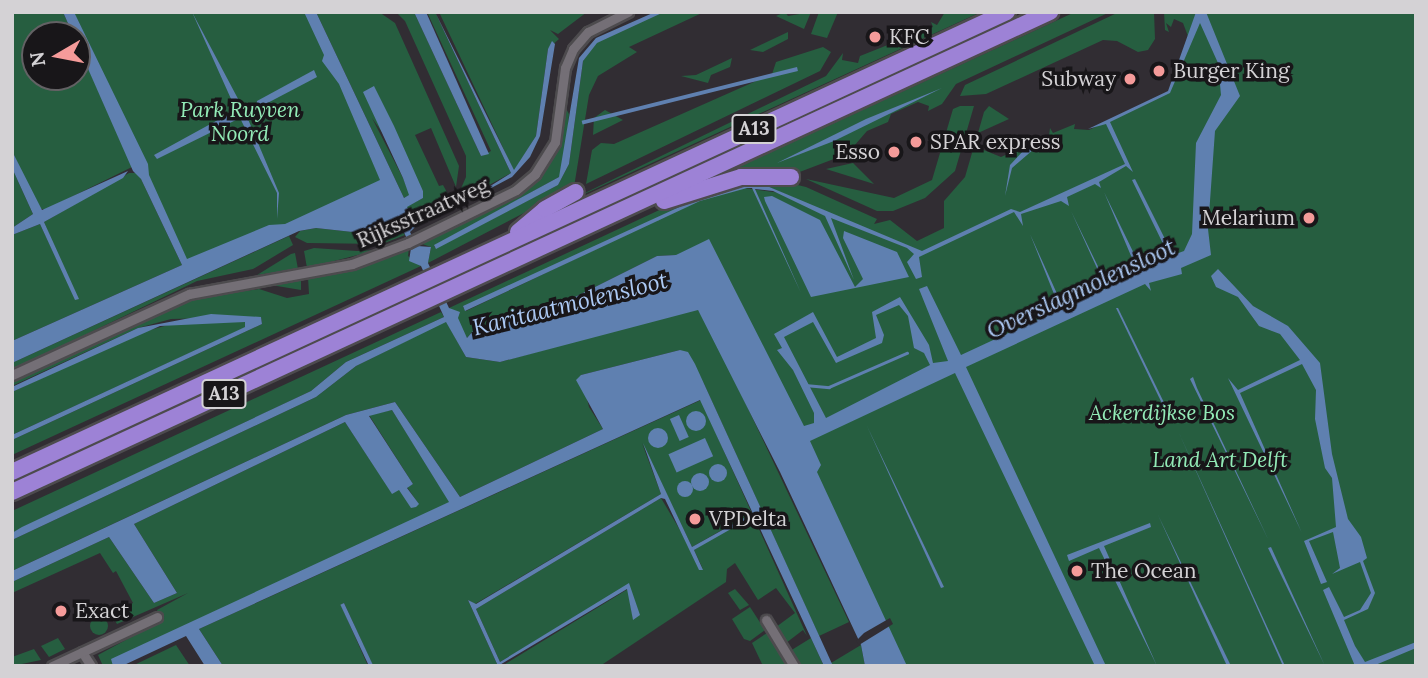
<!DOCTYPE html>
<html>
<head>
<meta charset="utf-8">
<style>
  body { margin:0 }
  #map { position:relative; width:1428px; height:678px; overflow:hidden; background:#312d33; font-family:Lora,serif }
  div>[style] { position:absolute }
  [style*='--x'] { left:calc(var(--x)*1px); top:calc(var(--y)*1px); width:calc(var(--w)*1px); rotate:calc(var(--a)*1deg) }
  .green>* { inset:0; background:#265e40 }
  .round { border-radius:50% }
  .water>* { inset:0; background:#5f80b0; transform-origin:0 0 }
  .pier>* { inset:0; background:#312d33 }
  .stream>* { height:2.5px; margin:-1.25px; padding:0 1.25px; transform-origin:1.25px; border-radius:1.25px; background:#5f80b0 }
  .roads { filter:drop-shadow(2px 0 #4d4b4e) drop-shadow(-2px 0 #4d4b4e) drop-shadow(0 2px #4d4b4e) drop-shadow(0 -2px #4d4b4e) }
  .street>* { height:9px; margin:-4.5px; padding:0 4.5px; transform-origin:4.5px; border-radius:4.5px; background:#746f76 }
  .highway>* { height:16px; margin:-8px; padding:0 8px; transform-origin:8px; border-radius:8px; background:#9d82d6 }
  .dots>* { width:19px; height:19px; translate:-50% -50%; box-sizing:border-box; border:4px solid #181619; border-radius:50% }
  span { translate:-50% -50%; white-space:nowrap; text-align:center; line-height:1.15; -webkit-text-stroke:7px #181619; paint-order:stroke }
  .shield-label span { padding:2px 5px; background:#181619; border:2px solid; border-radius:5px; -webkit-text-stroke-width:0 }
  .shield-label { font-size:19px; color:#d4d2d5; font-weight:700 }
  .poi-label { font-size:21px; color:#d4d2d5 }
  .left { translate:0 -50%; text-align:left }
  .right { translate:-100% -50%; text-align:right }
  .park-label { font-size:21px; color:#93ebb7; font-style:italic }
  .street-label { font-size:21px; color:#d4d2d5 }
  .water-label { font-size:23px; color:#acc9f4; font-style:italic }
  .frame { position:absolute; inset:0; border:14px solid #d4d2d5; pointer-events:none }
  .north { position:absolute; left:21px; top:21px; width:70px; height:70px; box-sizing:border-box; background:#181619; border:2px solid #636164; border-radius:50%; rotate:260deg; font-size:19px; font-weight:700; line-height:28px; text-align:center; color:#d4d2d5 }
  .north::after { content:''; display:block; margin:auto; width:24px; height:32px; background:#f59b9a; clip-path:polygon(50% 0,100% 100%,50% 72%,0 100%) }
</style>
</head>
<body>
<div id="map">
  <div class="green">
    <i style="clip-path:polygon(12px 12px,63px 12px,73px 35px,35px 35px,35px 77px,77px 77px,77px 43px,132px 167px,47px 209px,40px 209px,36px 202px,12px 151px)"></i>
    <i style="clip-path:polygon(68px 12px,307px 12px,388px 186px,189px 267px)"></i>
    <i style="clip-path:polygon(316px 12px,379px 12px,395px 23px,459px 166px,456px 187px,431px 128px,415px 135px,439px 186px,443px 185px,453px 203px,412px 220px,406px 207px,423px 198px,423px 191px,372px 118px,403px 178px,410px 195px,404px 198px)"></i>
    <i style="clip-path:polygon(396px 12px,414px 12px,481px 156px,491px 151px,427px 12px,435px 12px,511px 173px,462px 200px,459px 193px,466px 177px,466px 156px,405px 21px)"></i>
    <i style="clip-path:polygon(439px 12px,587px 12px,558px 34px,550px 30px,559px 39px,548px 49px,536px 136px,514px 171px)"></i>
    <i style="clip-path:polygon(656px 12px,704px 12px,629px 47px,637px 52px,598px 76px,589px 95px,574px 187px,428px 263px,431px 247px,422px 244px,429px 239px,512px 199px,537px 181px,557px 147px,563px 103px,569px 114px,565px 165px,559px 177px,434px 246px,436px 248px,558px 185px,569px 164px,583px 61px,595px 40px)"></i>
    <i style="clip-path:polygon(785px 12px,788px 16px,811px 12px,804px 29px,776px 16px)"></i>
    <i style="clip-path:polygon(819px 12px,838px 12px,827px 38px,811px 34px)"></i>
    <i style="clip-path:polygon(945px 12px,981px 12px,556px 207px,826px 76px,843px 53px,842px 60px,858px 63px,860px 56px,933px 27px,931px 22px,937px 25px)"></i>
    <i style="clip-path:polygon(1075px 12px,1110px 12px,956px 84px,942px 104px,928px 111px,929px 106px,918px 102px,891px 114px,888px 122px,867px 131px,847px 154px,797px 173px,717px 177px)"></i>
    <i style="clip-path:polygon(1119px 12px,1154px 12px,1155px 39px,1148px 50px,1138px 52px,1117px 41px,1103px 40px,986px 94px,960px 96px,965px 85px)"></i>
    <i style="clip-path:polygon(1164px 12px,1196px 12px,1189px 39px,1183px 23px,1174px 19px,1171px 27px,1166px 23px,1169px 32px,1165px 30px)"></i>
    <i style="clip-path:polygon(evenodd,1202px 12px,1416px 12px,1416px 666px,903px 666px,676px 255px,657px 256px,575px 297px,474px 330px,467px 338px,449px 308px,698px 192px,738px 181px,785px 182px,806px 187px,877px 219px,874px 224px,890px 220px,917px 241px,944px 228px,944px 201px,965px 177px,974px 146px,1001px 157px,1049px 136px,1050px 128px,1053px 133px,1075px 124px,1074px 129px,1089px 130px,1169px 92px,1202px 12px,767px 186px,850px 223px,781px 193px,737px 187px,699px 200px,466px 311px,463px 307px,727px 187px,767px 186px)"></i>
    <i style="clip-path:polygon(788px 32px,788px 39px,763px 52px,750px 50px)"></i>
    <i style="clip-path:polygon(823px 47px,831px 52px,820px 71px,586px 184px,592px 150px,601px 143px,614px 144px,772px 74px,776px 62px)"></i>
    <i style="clip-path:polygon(732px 58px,730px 67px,711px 75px,708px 83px,681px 76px,696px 75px)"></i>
    <i style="clip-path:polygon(960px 106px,974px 106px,955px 171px,925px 198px,893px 211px,877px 211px,806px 179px,894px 198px,932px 180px,953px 109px)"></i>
    <i style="clip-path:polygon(989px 106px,1009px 119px,978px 133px,984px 112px)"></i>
    <i style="clip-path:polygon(605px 110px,623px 120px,593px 135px,594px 118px)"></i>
    <i style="clip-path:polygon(853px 163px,874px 184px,826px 169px)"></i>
    <i style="clip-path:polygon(12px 168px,33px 214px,12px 228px)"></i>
    <i style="clip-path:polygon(129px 173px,137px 173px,141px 179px,182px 265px,12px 341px,12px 235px,40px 224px,76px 300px,44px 222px)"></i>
    <i style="clip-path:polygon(316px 228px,380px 235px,400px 229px,405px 235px,382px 244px,307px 243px,295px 237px,300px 231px)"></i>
    <i style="clip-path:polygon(289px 236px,293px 245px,253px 269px,197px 281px,12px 370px,12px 363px)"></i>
    <i style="clip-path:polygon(314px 248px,357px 251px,377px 250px,307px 268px,304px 251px)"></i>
    <i style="clip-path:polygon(409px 248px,408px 256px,421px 266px,12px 455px,12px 440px,262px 324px,261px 317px,171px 319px,138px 328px,12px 386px,12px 381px,188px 298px,259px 289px,287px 298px,309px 294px,308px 277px)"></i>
    <i style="clip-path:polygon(295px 253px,298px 269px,257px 275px,291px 254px)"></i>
    <i style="clip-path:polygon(301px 279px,301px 290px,265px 284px,279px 282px)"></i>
    <i style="clip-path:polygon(690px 310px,698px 310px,709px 326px,849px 622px,819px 636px,704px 384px,680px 350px,581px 375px,589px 407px,603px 429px,460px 497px,395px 402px,346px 415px,12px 571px,12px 540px,316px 397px,356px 366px,446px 321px,466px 357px,500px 362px)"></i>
    <i style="clip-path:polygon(441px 312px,444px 317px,346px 362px,311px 391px,12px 533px,12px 511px)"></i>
    <i style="clip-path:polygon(179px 322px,245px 322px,246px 327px,12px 435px,12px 392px,139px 333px)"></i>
    <i style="clip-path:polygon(701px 400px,807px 636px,803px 630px,786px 643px,776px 627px,795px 613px,776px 588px,758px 600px,735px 563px,727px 569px,726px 582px,600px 666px,502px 666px,628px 589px,633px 619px,629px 584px,500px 662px,476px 609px,661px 498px,703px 569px,694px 550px,743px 518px,692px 547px,642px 443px,661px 494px,475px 604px,468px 600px,498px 666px,373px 666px,344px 603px,341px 605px,368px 666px,223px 666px,199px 629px)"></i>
    <i style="clip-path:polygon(392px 410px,450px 502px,113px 666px,103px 666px,98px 655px,161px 621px,157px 610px,188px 593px,117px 624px,111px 614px,133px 603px,116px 571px,113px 573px,100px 553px,12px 593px,12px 582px,109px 537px,154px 603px,177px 593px,134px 524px,345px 422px,392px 493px,399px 489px,411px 507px,418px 503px,407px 487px,413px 484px,369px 415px)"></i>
    <i style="clip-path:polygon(735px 589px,749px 605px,740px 610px,728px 593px)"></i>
    <i style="clip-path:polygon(750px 607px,765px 630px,750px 641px,744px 639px,732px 619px)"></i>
    <i class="round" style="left:90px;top:617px;width:18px;height:18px"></i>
    <i style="clip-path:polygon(767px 633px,790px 666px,763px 666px,752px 643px)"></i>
    <i style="clip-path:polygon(58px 638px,65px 649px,49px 657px,41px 646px)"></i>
    <i style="clip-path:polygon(811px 638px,823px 664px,800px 666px,790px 651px)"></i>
    <i style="clip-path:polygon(176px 645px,190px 666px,132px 666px)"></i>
    <i style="clip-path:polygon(861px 645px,865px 666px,833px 666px,831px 663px)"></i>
    <i style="clip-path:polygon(34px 649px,41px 660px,12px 666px,12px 657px)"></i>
  </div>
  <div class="water">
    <i style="clip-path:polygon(evenodd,63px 12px,74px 12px,148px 164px,149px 175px,187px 259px,269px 225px,285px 224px,380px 180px,339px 84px,322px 61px,324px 55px,304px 12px,316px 12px,404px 198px,409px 195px,403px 178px,363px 92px,374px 86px,394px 126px,423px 191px,423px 198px,407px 207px,417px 225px,410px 232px,417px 246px,431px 247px,428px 263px,449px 308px,460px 312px,458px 318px,467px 338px,474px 330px,575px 297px,657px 256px,676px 255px,709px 239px,804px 426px,814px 423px,814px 413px,793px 370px,777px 350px,782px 348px,774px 334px,813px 312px,837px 357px,876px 338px,872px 312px,900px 297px,929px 345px,933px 363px,948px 361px,919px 289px,927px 286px,961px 355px,1060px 309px,1030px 234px,1063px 307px,1106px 288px,1071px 211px,1107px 285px,1137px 270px,1104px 192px,1141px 268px,1169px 256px,1132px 180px,1135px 179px,1173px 255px,1184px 251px,1192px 234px,1196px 143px,1221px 95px,1218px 63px,1200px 23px,1170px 93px,1110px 122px,1133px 172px,1126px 166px,1099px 182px,1101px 188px,1095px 184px,1067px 197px,1069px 206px,1061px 201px,1021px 214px,1023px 226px,1014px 212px,919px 257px,922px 277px,916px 279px,907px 262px,914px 254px,907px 248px,831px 218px,854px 280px,825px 216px,773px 191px,755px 189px,801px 293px,752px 188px,747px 188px,700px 201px,465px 311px,463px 306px,699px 198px,740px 185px,767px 186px,922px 251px,1011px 209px,1020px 212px,1125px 164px,1106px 124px,1088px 129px,1168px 91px,1196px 12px,1206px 12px,1240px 96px,1215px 131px,1208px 229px,1211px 255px,1181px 268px,1182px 274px,1149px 283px,1151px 291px,1145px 284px,966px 367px,1106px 666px,1095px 666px,955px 373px,810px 441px,821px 465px,817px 472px,907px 666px,865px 666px,861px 645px,780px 472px,698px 310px,500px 362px,466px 357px,446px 322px,356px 366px,316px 397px,12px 540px,12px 533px,22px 527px,311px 391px,346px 362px,444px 317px,421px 266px,409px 261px,411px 248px,403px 230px,380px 235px,316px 228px,299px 231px,12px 363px,12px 341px,182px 265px,141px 179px,133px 171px,63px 12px,899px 305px,908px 316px,914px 348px,924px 353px,930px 365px,826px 418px,784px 337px,813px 322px,836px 363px,882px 343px,884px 335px,876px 315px,899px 305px)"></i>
    <i style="clip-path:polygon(192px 12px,245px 112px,279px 193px,277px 219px,277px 193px,240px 118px,157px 159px,154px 155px,236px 110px)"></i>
    <i style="clip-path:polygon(414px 12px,426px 12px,489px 154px,481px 156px)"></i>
    <i style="clip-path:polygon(435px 12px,514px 170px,536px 136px,548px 49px,552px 41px,555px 44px,540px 136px,530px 157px,512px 177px,463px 203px,511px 173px)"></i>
    <i style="clip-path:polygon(655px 12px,664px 12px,597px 43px,583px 61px,569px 164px,558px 185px,436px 249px,434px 245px,559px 177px,579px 58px,596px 38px)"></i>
    <i style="left:797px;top:67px;width:4px;height:222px;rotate:76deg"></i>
    <i style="clip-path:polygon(314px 70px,317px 77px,256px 109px,257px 101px)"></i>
    <i style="clip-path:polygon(942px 88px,834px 141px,777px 163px,866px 119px)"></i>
    <i style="clip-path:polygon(1041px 143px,1012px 168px,1005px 196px,1010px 165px,1025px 149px)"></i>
    <i style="clip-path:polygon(12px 151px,42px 210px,128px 171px,123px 178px,44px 222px,79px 299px,75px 300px,40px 224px,12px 235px,12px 228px,33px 214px,12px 168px)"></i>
    <i style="clip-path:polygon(772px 196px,820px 220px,855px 287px,863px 279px,843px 238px,844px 231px,897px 252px,909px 277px,811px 297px,765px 201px,764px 197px)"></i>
    <i style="clip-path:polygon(1218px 269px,1253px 306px,1288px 326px,1320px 363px,1332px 454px,1348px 519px,1361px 537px,1367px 558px,1363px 561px,1375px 593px,1368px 609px,1344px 620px,1355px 646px,1365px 662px,1416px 642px,1416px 648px,1373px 666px,1355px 666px,1323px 590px,1329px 587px,1344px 617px,1360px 610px,1371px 593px,1360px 562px,1332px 574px,1340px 568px,1333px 532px,1309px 541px,1327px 582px,1321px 584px,1304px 541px,1336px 527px,1332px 478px,1325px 468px,1315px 419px,1316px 390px,1302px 364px,1240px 393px,1302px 533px,1228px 378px,1238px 390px,1300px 360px,1280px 334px,1259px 326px,1238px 297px,1216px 287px,1211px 276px)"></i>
    <i style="clip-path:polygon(1116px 308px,1118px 308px,1171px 417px,1169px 418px)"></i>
    <i style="clip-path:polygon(211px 314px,261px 317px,262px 324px,12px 440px,12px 435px,245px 327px,245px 322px,160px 326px,12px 392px,12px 387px,138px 328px)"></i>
    <i style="clip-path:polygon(680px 350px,688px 352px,695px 364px,833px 666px,824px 666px,700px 400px,199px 629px,223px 666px,205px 666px,186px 636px,122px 666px,113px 666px,111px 659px,449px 502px,392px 410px,369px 416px,413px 484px,407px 488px,419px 504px,416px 507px,411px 508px,399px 490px,392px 494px,345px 422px,134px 524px,177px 593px,154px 603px,109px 537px,12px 582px,12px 571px,130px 516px,346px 415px,395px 402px,460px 497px,603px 429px,576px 380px,581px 375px)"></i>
    <i style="clip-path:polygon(1193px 377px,1197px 388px,1269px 541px,1190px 379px)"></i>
    <i class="round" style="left:686px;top:411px;width:20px;height:20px"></i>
    <i style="left:679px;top:415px;width:24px;height:10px;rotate:66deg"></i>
    <i style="clip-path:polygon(867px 426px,944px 587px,941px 588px)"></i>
    <i class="round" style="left:648px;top:428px;width:20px;height:20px"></i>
    <i style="clip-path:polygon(1179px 433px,1285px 666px,1283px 666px)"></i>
    <i style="left:705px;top:438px;width:20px;height:40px;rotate:66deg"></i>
    <i style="clip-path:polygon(643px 443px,692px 547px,744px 518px,745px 521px,694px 550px,703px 570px,699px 570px,665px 499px,661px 498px,476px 609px,500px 662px,629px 583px,640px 615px,633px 620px,627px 589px,498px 666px,468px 600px,476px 604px,661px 494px)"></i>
    <i class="round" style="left:709px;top:464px;width:18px;height:18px"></i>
    <i class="round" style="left:691px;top:473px;width:18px;height:18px"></i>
    <i class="round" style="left:677px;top:481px;width:16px;height:16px"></i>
    <i style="clip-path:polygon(1158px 515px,1231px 666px,1227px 666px)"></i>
    <i style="clip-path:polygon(1150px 523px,1151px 527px,1104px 546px,1157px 666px,1099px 548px,1069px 561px,1067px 555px)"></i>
    <i style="clip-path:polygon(1271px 547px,1325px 666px,1268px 548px)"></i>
    <i style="left:344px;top:603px;width:69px;height:4px;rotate:65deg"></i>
  </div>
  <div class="pier">
    <i style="clip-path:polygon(890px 618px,893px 624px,859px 645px,856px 641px,864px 633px)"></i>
  </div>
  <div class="stream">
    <i style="--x:805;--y:385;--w:24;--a:5"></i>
    <i style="--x:829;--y:387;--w:85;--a:-23.6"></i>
  </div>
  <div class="roads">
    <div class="street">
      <i style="--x:12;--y:375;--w:195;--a:-24.6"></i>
      <i style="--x:189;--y:294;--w:166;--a:-10.4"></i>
      <i style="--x:352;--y:264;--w:60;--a:-20.6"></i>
      <i style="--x:408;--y:243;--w:120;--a:-26.1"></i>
      <i style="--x:516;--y:190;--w:25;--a:-40"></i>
      <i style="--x:535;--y:174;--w:38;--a:-58"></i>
      <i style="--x:555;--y:142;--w:75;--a:-82.3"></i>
      <i style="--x:565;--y:68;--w:21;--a:-67"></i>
      <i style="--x:573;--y:49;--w:23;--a:-49"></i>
      <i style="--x:588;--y:32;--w:45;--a:-26.6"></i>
      <i style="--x:766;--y:620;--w:54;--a:58.7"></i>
      <i style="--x:82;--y:652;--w:17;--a:57"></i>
      <i style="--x:52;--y:666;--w:116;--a:-25"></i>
    </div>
    <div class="highway">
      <i style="--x:664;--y:201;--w:81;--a:-17.3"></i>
      <i style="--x:741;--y:177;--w:50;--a:0"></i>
      <i style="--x:518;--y:232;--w:35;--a:-40"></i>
      <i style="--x:545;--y:209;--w:35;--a:-29"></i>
      <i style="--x:12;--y:472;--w:1096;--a:-24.81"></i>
      <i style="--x:12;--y:492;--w:1144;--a:-24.82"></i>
    </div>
  </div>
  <div class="dots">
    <i style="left:875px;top:37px;background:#f59b9a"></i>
    <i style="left:1159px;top:71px;background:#f59b9a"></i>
    <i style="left:1130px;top:79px;background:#f59b9a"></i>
    <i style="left:916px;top:142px;background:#f59b9a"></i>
    <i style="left:894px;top:152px;background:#f59b9a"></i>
    <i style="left:1309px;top:218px;background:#f59b9a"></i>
    <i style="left:695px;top:519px;background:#f59b9a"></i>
    <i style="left:1077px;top:571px;background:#f59b9a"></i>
    <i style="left:61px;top:611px;background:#f59b9a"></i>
  </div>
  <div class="shield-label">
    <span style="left:754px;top:129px">A13</span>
    <span style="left:224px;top:394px">A13</span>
  </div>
  <div class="poi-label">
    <span class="left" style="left:889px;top:37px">KFC</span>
    <span class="left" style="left:1173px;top:71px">Burger King</span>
    <span class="right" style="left:1116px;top:79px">Subway</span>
    <span class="left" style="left:930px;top:142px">SPAR express</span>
    <span class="right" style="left:880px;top:152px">Esso</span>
    <span class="right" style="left:1295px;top:218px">Melarium</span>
    <span class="left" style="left:709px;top:519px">VPDelta</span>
    <span class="left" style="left:1091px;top:571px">The Ocean</span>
    <span class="left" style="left:75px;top:611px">Exact</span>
  </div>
  <div class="park-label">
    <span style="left:240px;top:122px">Park Ruyven<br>Noord</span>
    <span style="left:1162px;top:413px">Ackerdijkse Bos</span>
    <span style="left:1220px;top:460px">Land Art Delft</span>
  </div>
  <div class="street-label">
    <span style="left:423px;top:213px;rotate:-24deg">Rijksstraatweg</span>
  </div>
  <div class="water-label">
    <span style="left:1081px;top:289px;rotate:-25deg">Overslagmolensloot</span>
    <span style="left:570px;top:304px;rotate:-14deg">Karitaatmolensloot</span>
  </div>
  <div class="frame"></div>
  <div class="north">N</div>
</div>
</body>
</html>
